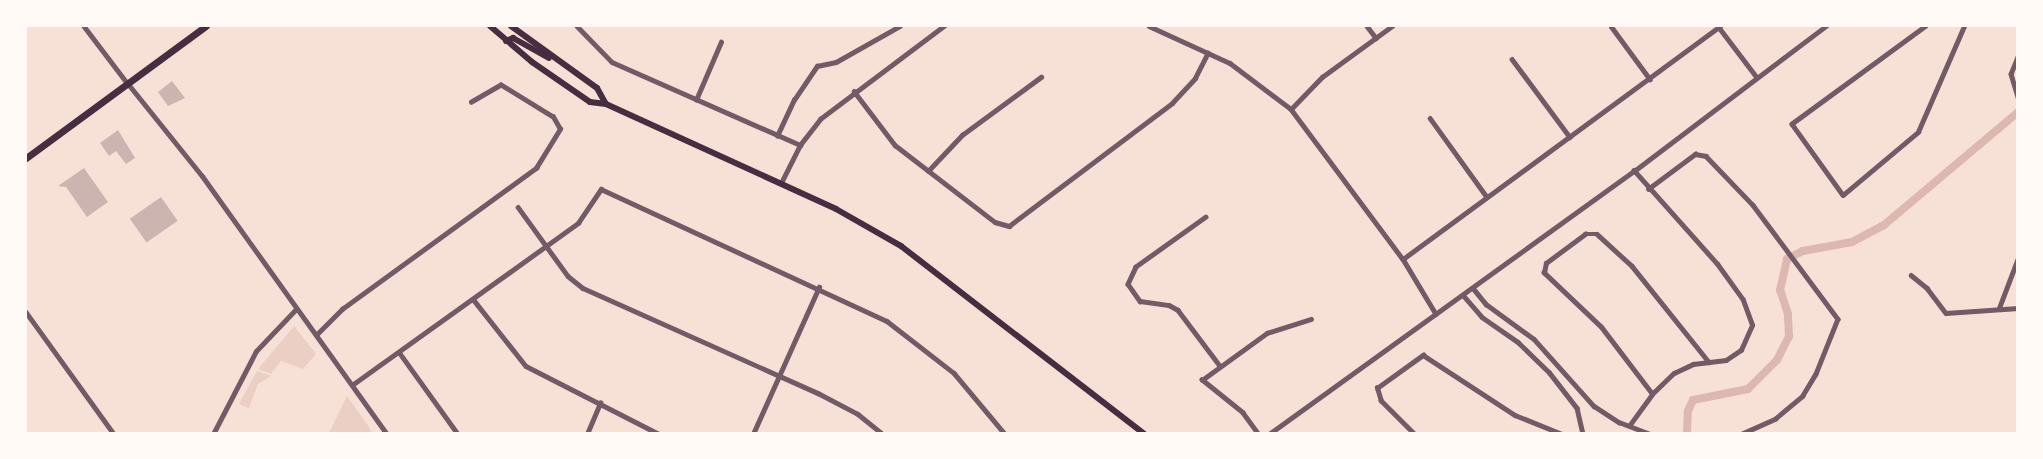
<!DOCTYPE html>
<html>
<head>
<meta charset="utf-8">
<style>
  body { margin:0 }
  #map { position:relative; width:2043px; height:459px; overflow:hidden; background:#f7e1d7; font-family:"Archivo Narrow",sans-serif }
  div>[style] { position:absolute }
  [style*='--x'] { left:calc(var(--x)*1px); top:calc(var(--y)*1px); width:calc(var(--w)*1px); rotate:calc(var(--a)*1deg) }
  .green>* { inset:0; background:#ebcfc5 }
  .canal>* { height:8px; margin:-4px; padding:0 4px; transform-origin:4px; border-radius:4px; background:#dcb8b0 }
  .building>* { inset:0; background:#ccb4b1; transform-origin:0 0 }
  .minor>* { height:4.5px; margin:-2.25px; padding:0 2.25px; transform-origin:2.25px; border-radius:2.25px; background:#755966 }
  .tertiary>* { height:5px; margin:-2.5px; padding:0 2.5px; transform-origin:2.5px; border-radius:2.5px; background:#755966 }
  .secondary>* { height:6px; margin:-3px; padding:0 3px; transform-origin:3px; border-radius:3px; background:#4a2c40 }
  .primary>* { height:7px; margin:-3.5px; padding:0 3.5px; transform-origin:3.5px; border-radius:3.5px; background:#4a2c40 }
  span { translate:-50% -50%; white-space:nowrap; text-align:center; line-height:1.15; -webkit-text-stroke:5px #fffaf5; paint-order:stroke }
  .frame { position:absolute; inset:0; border:27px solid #fffaf5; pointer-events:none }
</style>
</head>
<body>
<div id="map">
  <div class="green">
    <i style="clip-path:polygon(294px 326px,316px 354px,303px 369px,281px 361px,271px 374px,258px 369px)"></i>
    <i style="clip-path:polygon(257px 371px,271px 376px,258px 384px,249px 408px,239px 404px)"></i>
    <i style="clip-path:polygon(347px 396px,367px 424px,372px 433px,329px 433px)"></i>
  </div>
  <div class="canal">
    <i style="--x:1687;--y:434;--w:23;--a:-88"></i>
    <i style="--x:1688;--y:411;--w:12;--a:-66"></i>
    <i style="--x:1693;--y:400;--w:56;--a:-11.3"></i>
    <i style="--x:1748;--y:389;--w:41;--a:-45"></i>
    <i style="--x:1777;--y:360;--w:27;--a:-63"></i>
    <i style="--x:1789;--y:336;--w:22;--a:-93"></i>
    <i style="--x:1788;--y:314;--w:25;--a:-108"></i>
    <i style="--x:1780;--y:290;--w:32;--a:-77"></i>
    <i style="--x:1787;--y:259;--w:18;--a:-27"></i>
    <i style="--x:1803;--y:251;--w:50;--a:-10.4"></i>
    <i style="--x:1852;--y:242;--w:36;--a:-28"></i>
    <i style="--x:1884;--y:225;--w:175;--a:-40.1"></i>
  </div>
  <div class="building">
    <i style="clip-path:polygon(172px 81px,185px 98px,168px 106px,158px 92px)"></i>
    <i style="clip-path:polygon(118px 130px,135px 158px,126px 164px,116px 151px,109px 156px,100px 143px)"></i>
    <i style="clip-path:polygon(84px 168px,108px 202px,87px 217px,66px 187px,58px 186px)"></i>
    <i style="left:161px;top:197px;width:29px;height:38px;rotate:55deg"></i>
  </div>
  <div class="minor">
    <i style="--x:84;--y:26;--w:73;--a:52.8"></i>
    <i style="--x:577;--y:26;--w:50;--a:45.8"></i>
    <i style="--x:612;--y:62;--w:206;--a:23.8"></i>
    <i style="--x:1149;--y:26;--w:89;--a:24.6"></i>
    <i style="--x:1230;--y:63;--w:76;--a:37"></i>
    <i style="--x:1291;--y:109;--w:187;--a:53.3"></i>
    <i style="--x:1403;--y:259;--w:64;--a:59"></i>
    <i style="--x:1367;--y:26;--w:15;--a:53"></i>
    <i style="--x:1611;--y:26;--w:66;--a:53.7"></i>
    <i style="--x:1718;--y:26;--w:63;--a:52.8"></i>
    <i style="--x:1926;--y:26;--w:166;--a:143.8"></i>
    <i style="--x:1792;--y:124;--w:87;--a:54.3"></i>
    <i style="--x:1843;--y:195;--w:98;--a:-40"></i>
    <i style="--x:1918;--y:132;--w:116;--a:-66.5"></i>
    <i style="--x:2018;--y:57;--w:18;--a:112"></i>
    <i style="--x:2011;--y:74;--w:24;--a:73"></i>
    <i style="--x:1512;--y:59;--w:97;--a:53.4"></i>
    <i style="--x:854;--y:91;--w:68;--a:52.8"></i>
    <i style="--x:895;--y:145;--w:126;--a:37.6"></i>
    <i style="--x:995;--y:222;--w:15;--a:16"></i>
    <i style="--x:1009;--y:226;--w:204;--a:-37"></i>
    <i style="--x:1172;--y:103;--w:34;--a:-47"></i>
    <i style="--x:1195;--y:78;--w:28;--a:-63"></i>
    <i style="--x:696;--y:100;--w:63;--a:-66.7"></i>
    <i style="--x:1291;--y:109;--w:45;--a:-45.9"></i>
    <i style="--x:1322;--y:77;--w:87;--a:-36.1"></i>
    <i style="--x:1430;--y:118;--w:97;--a:54.2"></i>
    <i style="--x:777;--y:136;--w:40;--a:-65"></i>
    <i style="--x:794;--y:100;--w:41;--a:-55.9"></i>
    <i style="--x:817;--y:66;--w:19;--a:-12"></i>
    <i style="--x:836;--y:62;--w:73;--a:-29.4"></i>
    <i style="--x:928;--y:171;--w:50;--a:-46.6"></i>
    <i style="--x:962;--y:135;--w:98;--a:-36.3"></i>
    <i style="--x:781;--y:183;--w:42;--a:-63.4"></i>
    <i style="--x:800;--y:145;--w:33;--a:-52"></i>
    <i style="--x:820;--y:119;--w:155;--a:-36.9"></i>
    <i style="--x:1648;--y:189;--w:59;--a:-36.7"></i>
    <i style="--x:1695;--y:154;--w:11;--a:10"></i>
    <i style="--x:1706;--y:156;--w:68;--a:46.2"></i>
    <i style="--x:1753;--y:205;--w:142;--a:53.3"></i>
    <i style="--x:1838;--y:319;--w:59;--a:111.8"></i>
    <i style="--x:1816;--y:374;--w:26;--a:121"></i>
    <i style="--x:1803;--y:396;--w:35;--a:140"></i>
    <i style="--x:1776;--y:419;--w:36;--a:156"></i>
    <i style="--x:518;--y:207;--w:85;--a:54.1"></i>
    <i style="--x:568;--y:276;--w:19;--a:39"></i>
    <i style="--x:583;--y:288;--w:257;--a:24.1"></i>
    <i style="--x:818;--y:393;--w:45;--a:27.7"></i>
    <i style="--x:858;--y:414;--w:32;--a:39"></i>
    <i style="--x:1206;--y:217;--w:86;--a:144.5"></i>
    <i style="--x:1136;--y:267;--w:19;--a:115"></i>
    <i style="--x:1128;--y:284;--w:21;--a:55"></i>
    <i style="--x:1140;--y:301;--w:29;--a:8"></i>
    <i style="--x:1169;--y:305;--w:10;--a:29"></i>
    <i style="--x:1178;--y:310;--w:70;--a:53.1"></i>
    <i style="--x:1403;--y:259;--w:393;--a:-36.3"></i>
    <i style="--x:1911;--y:275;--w:21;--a:39"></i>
    <i style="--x:1927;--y:288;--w:31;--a:53"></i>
    <i style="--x:1946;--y:313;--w:72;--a:-4"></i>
    <i style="--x:1473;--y:288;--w:21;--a:51"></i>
    <i style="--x:1486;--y:304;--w:59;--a:36.1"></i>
    <i style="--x:1534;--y:339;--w:90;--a:48.2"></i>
    <i style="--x:1594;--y:406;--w:30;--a:33"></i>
    <i style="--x:1619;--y:422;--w:33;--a:21"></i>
    <i style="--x:1463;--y:295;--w:29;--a:49"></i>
    <i style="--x:1482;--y:317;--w:44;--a:34.8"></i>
    <i style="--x:1518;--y:342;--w:43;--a:44.1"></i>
    <i style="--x:1549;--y:372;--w:46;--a:52.1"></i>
    <i style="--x:1577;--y:408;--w:27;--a:77"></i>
    <i style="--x:473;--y:299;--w:85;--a:51.7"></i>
    <i style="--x:526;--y:366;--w:149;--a:27.1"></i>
    <i style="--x:1999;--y:308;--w:53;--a:-69.2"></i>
    <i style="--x:26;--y:312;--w:150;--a:54.2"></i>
    <i style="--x:316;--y:335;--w:37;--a:-45"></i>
    <i style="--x:342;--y:309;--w:240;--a:-36"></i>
    <i style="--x:536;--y:168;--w:46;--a:-58.4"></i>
    <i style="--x:560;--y:129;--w:14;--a:-120"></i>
    <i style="--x:553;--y:117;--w:61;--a:-148.4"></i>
    <i style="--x:501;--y:85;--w:34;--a:150"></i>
    <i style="--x:399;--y:352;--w:101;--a:54.3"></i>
    <i style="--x:352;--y:385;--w:278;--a:-35.6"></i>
    <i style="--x:578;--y:223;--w:41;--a:-55.9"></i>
    <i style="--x:601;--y:189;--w:315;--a:24.8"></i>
    <i style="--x:887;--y:321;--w:85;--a:37.8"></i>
    <i style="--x:954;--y:373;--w:80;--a:50.1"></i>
    <i style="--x:1652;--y:394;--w:84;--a:-127.3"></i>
    <i style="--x:1601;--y:327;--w:79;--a:-136.5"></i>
    <i style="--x:1544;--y:273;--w:10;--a:-79"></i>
    <i style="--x:1546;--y:263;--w:49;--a:-36.6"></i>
    <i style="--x:1585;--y:234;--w:12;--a:0"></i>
    <i style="--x:1597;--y:234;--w:47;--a:42.4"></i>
    <i style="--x:1632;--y:266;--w:123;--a:51.3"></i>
    <i style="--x:1629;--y:426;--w:39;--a:-54"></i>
    <i style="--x:1652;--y:394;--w:30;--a:-44"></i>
    <i style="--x:1674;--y:373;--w:21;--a:-25"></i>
    <i style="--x:1693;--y:364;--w:33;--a:-7"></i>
    <i style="--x:1726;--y:360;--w:18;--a:-34"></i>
    <i style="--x:1741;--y:350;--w:27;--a:-66"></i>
    <i style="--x:1752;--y:325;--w:27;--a:-110"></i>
    <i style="--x:1743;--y:300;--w:44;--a:-125.8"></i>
    <i style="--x:1717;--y:264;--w:125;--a:-131.7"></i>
    <i style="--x:587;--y:434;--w:34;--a:-67"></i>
    <i style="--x:753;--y:434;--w:161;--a:-65.8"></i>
    <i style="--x:1258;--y:434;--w:26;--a:-126"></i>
    <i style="--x:1243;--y:413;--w:53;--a:-141.2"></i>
    <i style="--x:1202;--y:380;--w:80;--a:-35.9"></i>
    <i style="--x:1267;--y:333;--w:46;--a:-17.7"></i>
    <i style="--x:1312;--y:434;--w:11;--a:0"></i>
    <i style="--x:1414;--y:434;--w:47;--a:-135"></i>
    <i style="--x:1381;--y:401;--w:14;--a:-107"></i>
    <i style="--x:1377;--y:388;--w:57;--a:-35.7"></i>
    <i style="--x:1423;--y:355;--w:110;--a:33.1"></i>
    <i style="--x:1515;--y:415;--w:51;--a:22"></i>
  </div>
  <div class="tertiary">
    <i style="--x:128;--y:84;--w:118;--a:51.2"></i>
    <i style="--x:202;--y:176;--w:317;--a:54.4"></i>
    <i style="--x:213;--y:434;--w:93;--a:-62.6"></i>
    <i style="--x:256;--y:351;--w:58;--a:-46.4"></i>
    <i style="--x:1269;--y:434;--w:450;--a:-35.8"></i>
    <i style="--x:1634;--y:171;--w:241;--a:-37.1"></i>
  </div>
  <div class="secondary">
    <i style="--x:490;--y:26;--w:55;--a:40.6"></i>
    <i style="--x:532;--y:62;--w:70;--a:34.6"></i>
    <i style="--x:590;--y:102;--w:16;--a:7"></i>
    <i style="--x:606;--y:104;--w:253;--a:24.5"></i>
    <i style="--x:836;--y:209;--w:75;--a:29.6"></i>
    <i style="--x:901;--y:246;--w:307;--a:37.7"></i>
    <i style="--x:511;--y:26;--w:106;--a:35.8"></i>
    <i style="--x:597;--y:88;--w:18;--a:61"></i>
    <i style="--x:506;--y:41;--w:8;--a:-23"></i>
    <i style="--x:513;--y:38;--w:41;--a:29.1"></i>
  </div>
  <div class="primary">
    <i style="--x:26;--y:158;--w:223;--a:-36.3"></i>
  </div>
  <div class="frame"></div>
</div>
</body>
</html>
